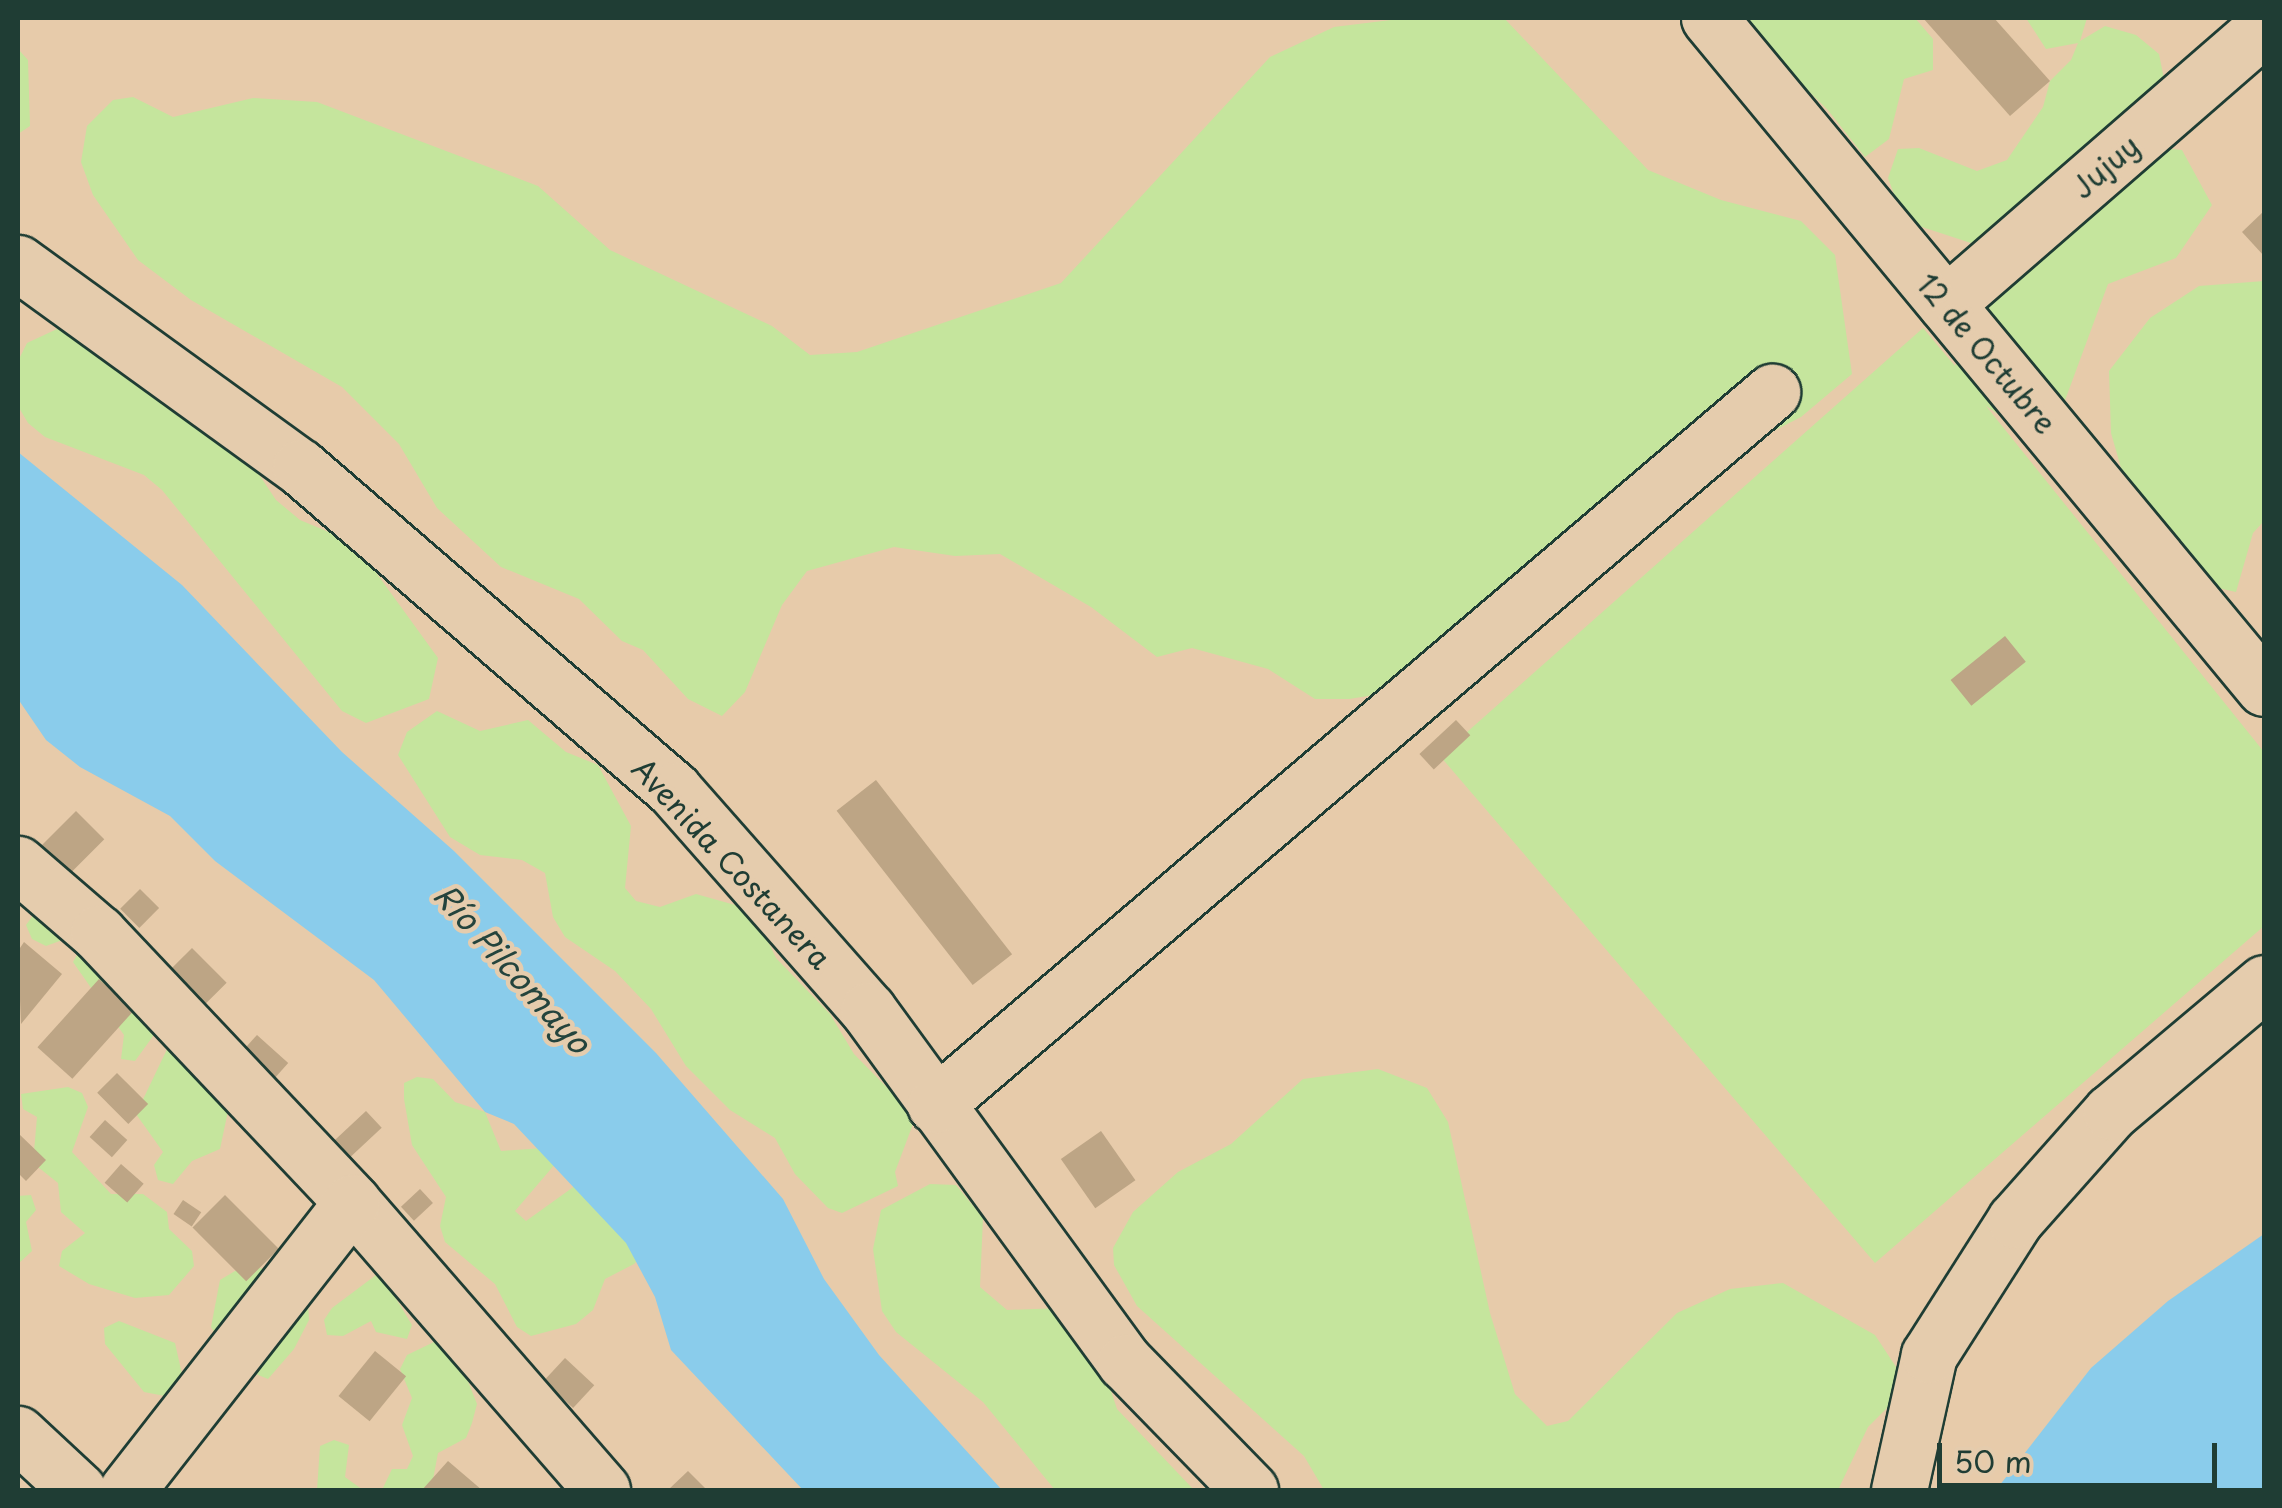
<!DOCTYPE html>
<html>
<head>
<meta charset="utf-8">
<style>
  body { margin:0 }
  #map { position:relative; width:2282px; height:1508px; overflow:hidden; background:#e7cbaa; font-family:"Playpen Sans",sans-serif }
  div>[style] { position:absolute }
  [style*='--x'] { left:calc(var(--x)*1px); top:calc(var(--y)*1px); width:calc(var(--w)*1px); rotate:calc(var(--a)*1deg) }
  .green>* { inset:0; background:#c5e59d }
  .water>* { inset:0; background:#8acceb }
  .building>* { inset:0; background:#bda585; transform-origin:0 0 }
  .roads { filter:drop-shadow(2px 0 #1f3d34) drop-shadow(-2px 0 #1f3d34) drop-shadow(0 2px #1f3d34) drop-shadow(0 -2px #1f3d34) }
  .minor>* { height:55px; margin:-27.5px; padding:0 27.5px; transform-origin:27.5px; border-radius:27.5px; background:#e5ccad }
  span { translate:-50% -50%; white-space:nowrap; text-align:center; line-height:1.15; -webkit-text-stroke:9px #e5ccad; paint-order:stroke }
  .street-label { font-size:30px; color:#1f3d34 }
  .water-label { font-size:32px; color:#24443d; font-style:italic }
  .frame { position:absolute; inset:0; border:20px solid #1f3d34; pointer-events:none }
  .scale { position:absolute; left:1937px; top:1443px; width:280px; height:45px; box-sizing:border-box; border:5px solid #1f3d34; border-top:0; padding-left:12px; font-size:30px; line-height:35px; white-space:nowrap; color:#1f3d34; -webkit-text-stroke:8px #e5ccad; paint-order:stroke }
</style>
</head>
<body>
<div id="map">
  <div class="green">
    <i style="clip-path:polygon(1407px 18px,1504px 18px,1648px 170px,1721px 200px,1801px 221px,1835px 255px,1852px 374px,1801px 417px,1739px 449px,1405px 690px,1349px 699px,1315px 699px,1268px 669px,1192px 648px,1157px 657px,1091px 607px,1000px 554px,955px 556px,894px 547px,807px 571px,782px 605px,745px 692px,722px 716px,688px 699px,643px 650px,622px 641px,579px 599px,501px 567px,437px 508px,399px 444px,342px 387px,191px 300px,138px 260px,93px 195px,81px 162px,87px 126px,113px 100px,133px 97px,173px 117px,253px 98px,317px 102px,538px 186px,610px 250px,772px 326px,810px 355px,857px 352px,1061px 283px,1270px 57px,1334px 27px)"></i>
    <i style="clip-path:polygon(1733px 18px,1915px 18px,1933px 39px,1933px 70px,1904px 79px,1889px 139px,1865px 157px,1827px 109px)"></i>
    <i style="clip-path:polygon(2026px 18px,2087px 18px,2080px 41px,2105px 26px,2136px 35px,2159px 54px,2165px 84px,2089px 142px,2007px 235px,1977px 245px,1919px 226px,1898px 205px,1888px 178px,1898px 149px,1919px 148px,1977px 171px,2007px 160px,2043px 107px,2050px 81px,2071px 60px,2078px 43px,2046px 49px)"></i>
    <i style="clip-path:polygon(18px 49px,28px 60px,30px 126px,18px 134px)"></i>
    <i style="clip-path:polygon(2121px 144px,2182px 150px,2212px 205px,2176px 258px,2108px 284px,2064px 403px,1998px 414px,1986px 406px,2264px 752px,2264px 926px,1875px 1263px,1440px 756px,1923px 328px,1955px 366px,1971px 319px)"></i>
    <i style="clip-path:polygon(2264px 281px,2264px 521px,2253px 533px,2236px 592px,2209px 586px,2128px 492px,2111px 433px,2109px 371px,2150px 318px,2199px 286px)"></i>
    <i style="clip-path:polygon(72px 322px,250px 461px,276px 500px,300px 520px,343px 538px,372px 567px,438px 658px,429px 699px,366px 723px,342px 711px,162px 490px,144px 475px,45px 437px,28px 423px,18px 406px,18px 361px,27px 343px)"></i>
    <i style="clip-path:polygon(437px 711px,480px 731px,528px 720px,566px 752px,598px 765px,631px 826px,625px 888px,636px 901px,660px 907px,696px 894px,735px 905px,765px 935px,776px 958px,830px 1014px,854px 1054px,908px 1109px,913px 1124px,895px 1172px,898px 1186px,842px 1213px,828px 1208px,795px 1174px,775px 1138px,730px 1110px,686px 1066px,651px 1009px,615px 971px,565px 937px,553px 917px,545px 873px,522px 860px,480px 855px,450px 837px,398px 755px,407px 732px)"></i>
    <i style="clip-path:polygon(39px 907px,68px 938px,46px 946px,32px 939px,26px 925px)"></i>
    <i style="clip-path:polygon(80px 949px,159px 1028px,135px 1061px,121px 1059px,124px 1035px,73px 962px)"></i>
    <i style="clip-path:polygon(170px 1043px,206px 1072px,228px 1111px,220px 1149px,192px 1161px,173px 1184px,158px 1180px,154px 1165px,163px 1152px,136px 1114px)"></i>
    <i style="clip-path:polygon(1378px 1069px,1427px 1088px,1448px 1122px,1490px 1313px,1515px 1394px,1547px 1426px,1568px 1421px,1677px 1313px,1730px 1289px,1783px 1283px,1875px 1335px,1898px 1370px,1896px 1399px,1868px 1427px,1838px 1490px,1324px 1490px,1304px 1456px,1137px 1306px,1114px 1265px,1113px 1248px,1133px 1212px,1178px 1172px,1231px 1144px,1303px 1079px)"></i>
    <i style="clip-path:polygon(417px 1077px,433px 1079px,455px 1102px,485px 1112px,501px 1151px,557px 1147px,556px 1163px,515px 1211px,526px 1221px,604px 1165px,657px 1242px,634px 1264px,605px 1279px,593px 1310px,576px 1324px,531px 1336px,517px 1327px,495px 1284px,445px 1242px,440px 1226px,446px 1197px,412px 1145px,404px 1099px,404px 1083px)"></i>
    <i style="clip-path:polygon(68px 1087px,82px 1093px,88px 1107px,72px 1152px,111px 1194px,143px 1194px,167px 1212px,169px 1229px,192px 1251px,194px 1266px,169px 1295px,135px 1298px,89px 1284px,59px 1266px,62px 1251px,85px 1233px,61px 1212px,58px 1183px,33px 1163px,37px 1117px,23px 1109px,21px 1094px)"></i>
    <i style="clip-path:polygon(930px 1184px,956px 1185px,983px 1218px,980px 1287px,1007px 1310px,1060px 1308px,1103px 1367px,1117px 1409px,1194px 1490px,1055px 1490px,983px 1402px,896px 1332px,882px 1311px,873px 1249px,881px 1210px)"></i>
    <i style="clip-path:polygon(31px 1195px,36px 1210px,26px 1222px,32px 1251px,18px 1264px,18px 1196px)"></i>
    <i style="clip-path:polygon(245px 1265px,274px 1271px,308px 1302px,309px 1320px,294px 1349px,268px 1379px,237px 1366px,211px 1327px,220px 1280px)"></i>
    <i style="clip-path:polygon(380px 1272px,412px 1325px,407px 1339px,376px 1332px,371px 1321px,343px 1336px,327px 1335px,324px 1320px,332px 1308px)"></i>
    <i style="clip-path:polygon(119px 1321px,175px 1343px,182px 1374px,175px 1398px,144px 1392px,105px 1344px,104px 1328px)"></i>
    <i style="clip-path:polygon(436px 1341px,460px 1361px,477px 1404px,472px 1423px,466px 1438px,438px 1453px,431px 1490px,382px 1490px,392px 1469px,407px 1469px,413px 1456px,402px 1425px,412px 1398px,400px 1369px,407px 1355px)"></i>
    <i style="clip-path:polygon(334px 1440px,349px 1445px,345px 1477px,363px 1490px,317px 1490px,320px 1446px)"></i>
  </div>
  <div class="water">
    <i style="clip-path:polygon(18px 452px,182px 585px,342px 752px,454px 851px,656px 1053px,783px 1199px,824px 1279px,879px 1355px,1002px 1490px,803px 1490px,671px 1350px,655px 1297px,626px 1243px,514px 1124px,485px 1112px,374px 980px,215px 861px,170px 816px,80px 767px,46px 740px,18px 699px)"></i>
    <i style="clip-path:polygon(2264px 1234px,2264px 1490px,1996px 1490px,2091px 1368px,2168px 1301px)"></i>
  </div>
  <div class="building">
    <i style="clip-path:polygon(1923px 18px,1994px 18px,2050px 81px,2010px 116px)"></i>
    <i style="clip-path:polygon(2264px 211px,2264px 256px,2242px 232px)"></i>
    <i style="left:2005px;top:636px;width:33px;height:70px;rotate:51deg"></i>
    <i style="left:1456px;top:720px;width:21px;height:50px;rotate:47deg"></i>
    <i style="left:876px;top:780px;width:221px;height:50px;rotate:52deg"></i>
    <i style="left:76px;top:811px;width:40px;height:53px;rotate:45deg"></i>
    <i style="left:140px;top:889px;width:27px;height:28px;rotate:45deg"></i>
    <i style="clip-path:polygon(24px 942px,62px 974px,21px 1024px,18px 951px)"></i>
    <i style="left:192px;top:948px;width:49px;height:33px;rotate:45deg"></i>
    <i style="left:99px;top:979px;width:47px;height:92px;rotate:42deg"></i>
    <i style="left:257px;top:1035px;width:42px;height:27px;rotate:42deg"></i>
    <i style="left:117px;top:1073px;width:44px;height:28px;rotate:45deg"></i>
    <i style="left:366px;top:1111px;width:23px;height:52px;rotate:47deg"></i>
    <i style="left:105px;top:1120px;width:30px;height:23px;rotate:42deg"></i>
    <i style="left:1101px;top:1131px;width:60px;height:49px;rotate:55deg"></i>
    <i style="clip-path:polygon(18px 1133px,46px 1160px,26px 1181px,18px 1173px)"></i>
    <i style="left:121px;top:1164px;width:30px;height:25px;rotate:41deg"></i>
    <i style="left:420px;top:1189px;width:19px;height:26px;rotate:47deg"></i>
    <i style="left:225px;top:1195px;width:76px;height:46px;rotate:45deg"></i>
    <i style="left:183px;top:1200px;width:22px;height:17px;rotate:34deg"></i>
    <i style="left:375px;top:1351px;width:40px;height:58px;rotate:39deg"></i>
    <i style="left:565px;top:1358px;width:40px;height:31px;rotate:43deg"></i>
    <i style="clip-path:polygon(448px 1461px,482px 1490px,422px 1490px)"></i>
    <i style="clip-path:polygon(688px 1471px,707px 1490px,668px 1490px)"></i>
  </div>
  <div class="roads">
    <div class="minor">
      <i style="--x:1709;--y:18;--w:870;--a:50.36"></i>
      <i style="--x:18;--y:263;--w:348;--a:35.9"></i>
      <i style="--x:300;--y:467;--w:494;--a:40.8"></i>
      <i style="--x:674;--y:790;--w:293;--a:48.6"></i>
      <i style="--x:868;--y:1010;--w:436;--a:53.9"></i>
      <i style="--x:1125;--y:1362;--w:179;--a:45.7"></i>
      <i style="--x:1946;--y:304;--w:421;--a:-41"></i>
      <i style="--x:18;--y:864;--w:106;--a:40.8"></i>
      <i style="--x:98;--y:933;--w:370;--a:46.6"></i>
      <i style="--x:352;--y:1202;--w:381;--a:49"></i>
      <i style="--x:935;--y:1105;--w:1100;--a:-40.43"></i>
      <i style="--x:18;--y:1434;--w:82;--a:43"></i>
      <i style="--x:127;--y:1490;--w:365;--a:-52"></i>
      <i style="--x:1899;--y:1490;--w:138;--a:-77.5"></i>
      <i style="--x:1929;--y:1355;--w:160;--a:-57.5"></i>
      <i style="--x:2015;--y:1220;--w:144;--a:-48.4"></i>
      <i style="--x:2111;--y:1112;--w:200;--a:-40.1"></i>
    </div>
  </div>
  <div class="street-label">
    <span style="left:2105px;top:166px;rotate:-41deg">Jujuy</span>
    <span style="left:1987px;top:353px;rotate:50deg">12 de Octubre</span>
    <span style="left:732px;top:863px;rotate:47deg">Avenida Costanera</span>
  </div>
  <div class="water-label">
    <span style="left:513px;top:968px;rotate:48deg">Río Pilcomayo</span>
  </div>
  <div class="frame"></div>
  <div class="scale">50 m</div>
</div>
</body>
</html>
